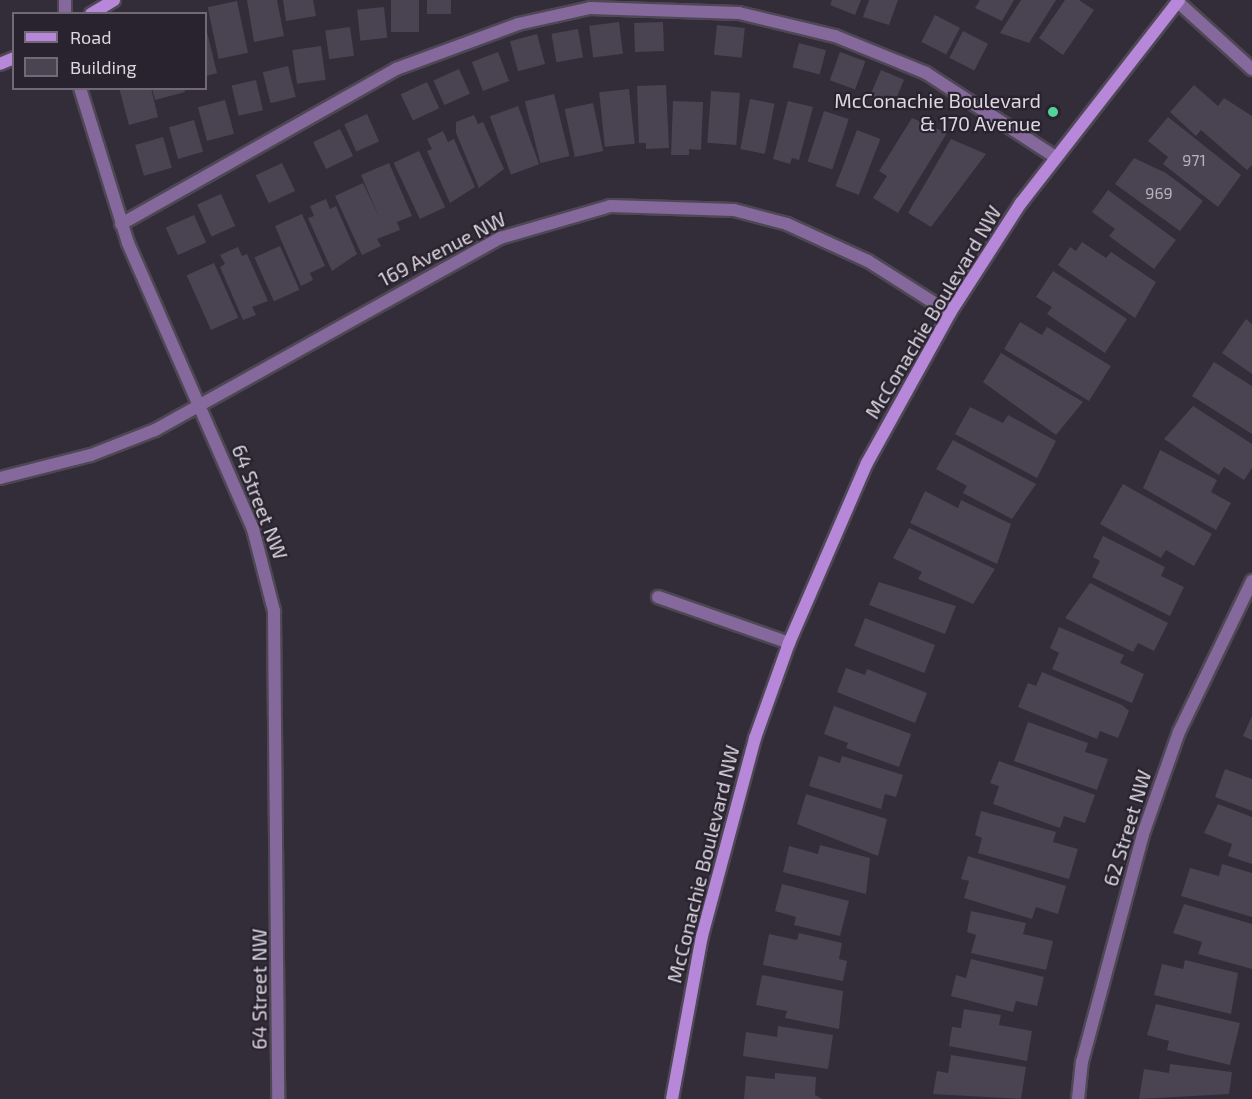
<!DOCTYPE html>
<html>
<head>
<meta charset="utf-8">
<style>
  body { margin:0 }
  #map { position:relative; width:1252px; height:1099px; overflow:hidden; background:#332c39; font-family:"Exo 2",sans-serif }
  div>[style] { position:absolute }
  [style*='--x'] { left:calc(var(--x)*1px); top:calc(var(--y)*1px); width:calc(var(--w)*1px); rotate:calc(var(--a)*1deg) }
  .building>* { inset:0; background:#4a4351; transform-origin:0 0 }
  .roads { filter:drop-shadow(2px 0 #4e4754) drop-shadow(-2px 0 #4e4754) drop-shadow(0 2px #4e4754) drop-shadow(0 -2px #4e4754) }
  .lane>* { height:12px; margin:-6px; padding:0 6px; transform-origin:6px; border-radius:6px; background:#86699c }
  .street>* { height:12px; margin:-6px; padding:0 6px; transform-origin:6px; border-radius:6px; background:#86699c }
  .secondary>* { height:12px; margin:-6px; padding:0 6px; transform-origin:6px; border-radius:6px; background:#b788da }
  .dots>* { width:16px; height:16px; translate:-50% -50%; box-sizing:border-box; border:3px solid #29222f; border-radius:50% }
  span { translate:-50% -50%; white-space:nowrap; text-align:center; line-height:1.15; -webkit-text-stroke:4.5px #29222f; paint-order:stroke }
  .number-label { font-size:16px; color:#b8b2bc }
  .number-label span { -webkit-text-stroke-width:0 }
  .poi-label { font-size:20px; color:#dcd7e0 }
  .right { translate:-100% -50%; text-align:right }
  .street-label { font-size:20px; color:#dcd7e0 }
  .legend { position:absolute; left:12px; top:12px; width:195px; height:78px; box-sizing:border-box; background:#29222f; border:2px solid #716a76; margin:0; padding:8px 10px; list-style:none; font-size:18px; color:#dcd7e0 }
  .legend li { display:flex; align-items:center; gap:12px; height:30px }
  .legend b { width:30px; border:2px solid #716a76 }
</style>
</head>
<body>
<div id="map">
  <div class="building">
    <i style="clip-path:polygon(247px 0,277px 0,284px 36px,254px 42px)"></i>
    <i style="clip-path:polygon(283px 0,313px 0,316px 16px,286px 21px)"></i>
    <i style="left:391px;top:0;width:28px;height:32px"></i>
    <i style="left:427px;top:0;width:24px;height:14px"></i>
    <i style="clip-path:polygon(832px 0,861px 0,855px 15px,830px 5px)"></i>
    <i style="clip-path:polygon(869px 0,898px 0,889px 25px,863px 17px)"></i>
    <i style="clip-path:polygon(980px 0,1014px 0,1002px 21px,975px 8px)"></i>
    <i style="clip-path:polygon(1021px 0,1056px 0,1029px 43px,1000px 33px)"></i>
    <i style="clip-path:polygon(1065px 0,1079px 0,1094px 10px,1063px 55px,1039px 38px)"></i>
    <i style="left:237px;top:1px;width:53px;height:30px;rotate:78deg"></i>
    <i style="left:384px;top:7px;width:31px;height:27px;rotate:84deg"></i>
    <i style="left:935px;top:15px;width:28px;height:30px;rotate:27deg"></i>
    <i style="left:619px;top:22px;width:32px;height:30px;rotate:83deg"></i>
    <i style="left:663px;top:22px;width:29px;height:29px;rotate:88deg"></i>
    <i style="left:717px;top:25px;width:28px;height:30px;rotate:6deg"></i>
    <i style="left:350px;top:27px;width:29px;height:25px;rotate:82deg"></i>
    <i style="clip-path:polygon(206px 28px,217px 73px,206px 76px)"></i>
    <i style="left:578px;top:29px;width:29px;height:27px;rotate:80deg"></i>
    <i style="left:963px;top:31px;width:28px;height:30px;rotate:27deg"></i>
    <i style="left:537px;top:34px;width:31px;height:28px;rotate:75deg"></i>
    <i style="left:799px;top:43px;width:28px;height:25px;rotate:15deg"></i>
    <i style="left:321px;top:46px;width:34px;height:29px;rotate:82deg"></i>
    <i style="left:498px;top:52px;width:31px;height:28px;rotate:69deg"></i>
    <i style="left:840px;top:52px;width:27px;height:30px;rotate:20deg"></i>
    <i style="left:288px;top:66px;width:32px;height:26px;rotate:76deg"></i>
    <i style="left:459px;top:69px;width:27px;height:28px;rotate:66deg"></i>
    <i style="left:881px;top:70px;width:25px;height:30px;rotate:23deg"></i>
    <i style="left:256px;top:80px;width:31px;height:25px;rotate:77deg"></i>
    <i style="left:427px;top:82px;width:29px;height:29px;rotate:65deg"></i>
    <i style="clip-path:polygon(666px 85px,669px 148px,646px 149px,646px 143px,639px 143px,637px 86px)"></i>
    <i style="clip-path:polygon(1194px 85px,1218px 106px,1224px 98px,1252px 116px,1252px 165px,1247px 170px,1201px 130px,1196px 136px,1170px 112px)"></i>
    <i style="clip-path:polygon(119px 88px,151px 88px,158px 117px,129px 125px)"></i>
    <i style="clip-path:polygon(152px 88px,184px 88px,185px 92px,155px 100px)"></i>
    <i style="left:629px;top:89px;width:55px;height:30px;rotate:84deg"></i>
    <i style="left:711px;top:91px;width:29px;height:52px;rotate:4deg"></i>
    <i style="left:554px;top:94px;width:64px;height:30px;rotate:76deg"></i>
    <i style="left:750px;top:99px;width:25px;height:51px;rotate:11deg"></i>
    <i style="left:225px;top:100px;width:35px;height:28px;rotate:75deg"></i>
    <i style="clip-path:polygon(673px 101px,703px 102px,701px 150px,689px 149px,689px 155px,671px 155px)"></i>
    <i style="clip-path:polygon(788px 101px,813px 107px,799px 160px,792px 158px,790px 164px,773px 159px)"></i>
    <i style="left:593px;top:103px;width:49px;height:29px;rotate:78deg"></i>
    <i style="left:518px;top:106px;width:62px;height:30px;rotate:70deg"></i>
    <i style="left:824px;top:111px;width:26px;height:53px;rotate:18deg"></i>
    <i style="left:367px;top:114px;width:30px;height:25px;rotate:66deg"></i>
    <i style="clip-path:polygon(474px 115px,478px 124px,483px 122px,504px 169px,479px 188px,456px 133px,456px 122px)"></i>
    <i style="clip-path:polygon(1168px 117px,1241px 175px,1218px 207px,1163px 164px,1168px 157px,1148px 141px)"></i>
    <i style="clip-path:polygon(912px 118px,947px 133px,898px 213px,873px 198px,887px 176px,879px 171px)"></i>
    <i style="left:194px;top:120px;width:33px;height:26px;rotate:74deg"></i>
    <i style="left:340px;top:129px;width:30px;height:30px;rotate:64deg"></i>
    <i style="left:857px;top:130px;width:25px;height:60px;rotate:21deg"></i>
    <i style="clip-path:polygon(443px 131px,448px 142px,454px 139px,475px 187px,450px 203px,427px 151px,432px 149px,427px 139px)"></i>
    <i style="left:163px;top:137px;width:32px;height:29px;rotate:74deg"></i>
    <i style="clip-path:polygon(951px 139px,986px 154px,931px 227px,908px 213px)"></i>
    <i style="left:419px;top:151px;width:62px;height:28px;rotate:65deg"></i>
    <i style="clip-path:polygon(1134px 158px,1166px 173px,1203px 201px,1180px 231px,1115px 184px)"></i>
    <i style="left:282px;top:163px;width:31px;height:29px;rotate:65deg"></i>
    <i style="clip-path:polygon(389px 163px,412px 216px,397px 222px,400px 230px,377px 239px,381px 246px,362px 255px,335px 196px,363px 183px,379px 217px,361px 175px)"></i>
    <i style="clip-path:polygon(1108px 190px,1176px 240px,1154px 269px,1109px 236px,1115px 229px,1092px 212px)"></i>
    <i style="left:221px;top:194px;width:35px;height:26px;rotate:66deg"></i>
    <i style="clip-path:polygon(326px 199px,330px 209px,336px 206px,357px 254px,332px 271px,308px 218px,314px 216px,310px 206px)"></i>
    <i style="clip-path:polygon(302px 214px,325px 266px,310px 273px,313px 280px,301px 286px,275px 226px)"></i>
    <i style="left:194px;top:215px;width:30px;height:31px;rotate:66deg"></i>
    <i style="clip-path:polygon(1082px 242px,1106px 258px,1111px 252px,1156px 282px,1135px 318px,1058px 265px,1070px 247px,1076px 251px)"></i>
    <i style="left:280px;top:246px;width:48px;height:28px;rotate:66deg"></i>
    <i style="clip-path:polygon(238px 247px,242px 256px,247px 254px,268px 301px,252px 307px,256px 315px,243px 320px,220px 267px,225px 264px,220px 255px)"></i>
    <i style="left:214px;top:263px;width:60px;height:30px;rotate:66deg"></i>
    <i style="clip-path:polygon(1053px 271px,1127px 319px,1105px 353px,1047px 314px,1052px 307px,1036px 297px)"></i>
    <i style="clip-path:polygon(1246px 319px,1252px 324px,1252px 374px,1222px 353px)"></i>
    <i style="clip-path:polygon(1020px 322px,1042px 335px,1047px 327px,1111px 366px,1089px 401px,1004px 349px)"></i>
    <i style="clip-path:polygon(1001px 353px,1083px 402px,1056px 435px,983px 382px)"></i>
    <i style="clip-path:polygon(1214px 362px,1252px 386px,1252px 434px,1192px 396px)"></i>
    <i style="clip-path:polygon(1193px 406px,1252px 444px,1252px 468px,1244px 480px,1224px 467px,1219px 475px,1164px 439px)"></i>
    <i style="clip-path:polygon(970px 407px,1003px 423px,1008px 415px,1056px 441px,1037px 478px,955px 434px)"></i>
    <i style="clip-path:polygon(953px 440px,1036px 484px,1012px 519px,963px 493px,967px 486px,936px 469px)"></i>
    <i style="clip-path:polygon(1160px 450px,1217px 480px,1211px 492px,1231px 503px,1216px 530px,1143px 488px)"></i>
    <i style="clip-path:polygon(1123px 484px,1212px 534px,1194px 566px,1166px 550px,1161px 558px,1100px 524px)"></i>
    <i style="clip-path:polygon(925px 491px,958px 508px,961px 500px,1011px 524px,997px 564px,910px 523px)"></i>
    <i style="clip-path:polygon(909px 528px,995px 569px,973px 604px,918px 579px,922px 572px,893px 558px)"></i>
    <i style="clip-path:polygon(1103px 536px,1165px 567px,1161px 576px,1184px 587px,1170px 616px,1092px 577px,1100px 561px,1093px 557px)"></i>
    <i style="clip-path:polygon(879px 582px,956px 606px,945px 634px,869px 605px)"></i>
    <i style="clip-path:polygon(1090px 583px,1168px 623px,1154px 651px,1138px 643px,1133px 652px,1065px 618px)"></i>
    <i style="left:865px;top:618px;width:75px;height:30px;rotate:21deg"></i>
    <i style="clip-path:polygon(1059px 627px,1124px 655px,1120px 663px,1144px 674px,1132px 703px,1052px 669px,1059px 653px,1050px 648px)"></i>
    <i style="clip-path:polygon(846px 668px,865px 675px,867px 669px,927px 693px,915px 723px,837px 692px)"></i>
    <i style="clip-path:polygon(1042px 672px,1122px 705px,1129px 711px,1118px 738px,1100px 731px,1097px 739px,1018px 707px,1028px 683px,1036px 686px)"></i>
    <i style="clip-path:polygon(834px 706px,911px 734px,899px 767px,846px 748px,848px 743px,824px 734px)"></i>
    <i style="clip-path:polygon(1252px 716px,1252px 740px,1243px 736px)"></i>
    <i style="clip-path:polygon(1028px 722px,1088px 743px,1085px 752px,1108px 759px,1097px 790px,1014px 761px)"></i>
    <i style="clip-path:polygon(819px 756px,840px 763px,842px 756px,903px 775px,896px 797px,885px 794px,881px 809px,809px 786px)"></i>
    <i style="clip-path:polygon(999px 761px,1095px 795px,1085px 823px,1064px 816px,1060px 828px,993px 804px,999px 786px,990px 783px)"></i>
    <i style="clip-path:polygon(1225px 769px,1252px 779px,1252px 811px,1215px 797px)"></i>
    <i style="clip-path:polygon(806px 794px,887px 819px,878px 856px,797px 824px)"></i>
    <i style="clip-path:polygon(1218px 804px,1252px 817px,1252px 864px,1228px 856px,1232px 844px,1204px 833px)"></i>
    <i style="clip-path:polygon(981px 811px,1056px 832px,1053px 842px,1078px 849px,1069px 879px,978px 853px,982px 838px,975px 835px)"></i>
    <i style="clip-path:polygon(820px 845px,870px 858px,866px 894px,783px 872px,789px 846px,818px 854px)"></i>
    <i style="clip-path:polygon(968px 856px,1066px 886px,1058px 914px,1036px 907px,1032px 919px,964px 898px,969px 881px,961px 879px)"></i>
    <i style="clip-path:polygon(1222px 864px,1252px 873px,1252px 917px,1181px 896px,1190px 868px,1219px 876px)"></i>
    <i style="clip-path:polygon(782px 884px,849px 901px,840px 936px,794px 925px,796px 917px,775px 911px)"></i>
    <i style="clip-path:polygon(1184px 904px,1252px 924px,1252px 969px,1198px 954px,1202px 942px,1173px 933px)"></i>
    <i style="clip-path:polygon(971px 911px,1026px 923px,1023px 934px,1053px 941px,1046px 970px,971px 953px,976px 935px,967px 932px)"></i>
    <i style="clip-path:polygon(799px 933px,842px 943px,839px 959px,847px 961px,843px 981px,763px 965px,769px 934px,797px 940px)"></i>
    <i style="clip-path:polygon(971px 959px,1044px 977px,1037px 1006px,1016px 1001px,1013px 1012px,951px 996px,956px 975px,966px 978px)"></i>
    <i style="clip-path:polygon(1185px 960px,1238px 973px,1231px 1014px,1154px 995px,1162px 964px,1183px 969px)"></i>
    <i style="clip-path:polygon(762px 975px,843px 991px,839px 1029px,785px 1018px,787px 1011px,756px 1005px)"></i>
    <i style="clip-path:polygon(1156px 1004px,1240px 1023px,1230px 1065px,1167px 1050px,1169px 1041px,1147px 1035px)"></i>
    <i style="clip-path:polygon(964px 1009px,1001px 1015px,999px 1025px,1032px 1031px,1027px 1061px,949px 1046px,952px 1027px,961px 1028px)"></i>
    <i style="clip-path:polygon(778px 1026px,833px 1035px,828px 1069px,743px 1056px,746px 1032px,777px 1037px)"></i>
    <i style="clip-path:polygon(951px 1055px,1026px 1067px,1021px 1099px,933px 1094px,937px 1071px,948px 1073px)"></i>
    <i style="clip-path:polygon(1170px 1064px,1232px 1072px,1229px 1094px,1139px 1099px,1144px 1069px,1169px 1073px)"></i>
    <i style="clip-path:polygon(775px 1073px,816px 1077px,815px 1095px,822px 1099px,744px 1099px,746px 1076px,775px 1079px)"></i>
  </div>
  <div class="roads">
    <div class="lane">
      <i style="--x:121;--y:224;--w:316;--a:-29.4"></i>
      <i style="--x:396;--y:69;--w:130;--a:-20.2"></i>
      <i style="--x:518;--y:24;--w:74;--a:-12.5"></i>
      <i style="--x:590;--y:8;--w:149;--a:1.9"></i>
      <i style="--x:739;--y:13;--w:99;--a:13.5"></i>
      <i style="--x:835;--y:36;--w:98;--a:22.1"></i>
      <i style="--x:926;--y:73;--w:153;--a:33"></i>
    </div>
    <div class="street">
      <i style="--x:65;--y:0;--w:14;--a:90"></i>
      <i style="--x:1178;--y:2;--w:100;--a:42.2"></i>
      <i style="--x:80;--y:88;--w:162;--a:72.8"></i>
      <i style="--x:128;--y:243;--w:312;--a:66.4"></i>
      <i style="--x:253;--y:529;--w:85;--a:75.6"></i>
      <i style="--x:274;--y:611;--w:488;--a:89.5"></i>
      <i style="--x:0;--y:478;--w:94;--a:-14.2"></i>
      <i style="--x:91;--y:455;--w:69;--a:-21.3"></i>
      <i style="--x:155;--y:430;--w:395;--a:-29.1"></i>
      <i style="--x:500;--y:238;--w:115;--a:-16.2"></i>
      <i style="--x:610;--y:206;--w:124;--a:1.8"></i>
      <i style="--x:734;--y:210;--w:55;--a:14.8"></i>
      <i style="--x:787;--y:224;--w:89;--a:24.6"></i>
      <i style="--x:868;--y:261;--w:97;--a:32.4"></i>
      <i style="--x:658;--y:597;--w:139;--a:19.3"></i>
      <i style="--x:1078;--y:1099;--w:37;--a:-84"></i>
      <i style="--x:1082;--y:1062;--w:236;--a:-75"></i>
      <i style="--x:1143;--y:834;--w:108;--a:-70.6"></i>
      <i style="--x:1179;--y:732;--w:168;--a:-64.2"></i>
    </div>
    <div class="secondary">
      <i style="--x:91;--y:14;--w:27;--a:-31"></i>
      <i style="--x:0;--y:64;--w:15;--a:-23"></i>
      <i style="--x:672;--y:1099;--w:166;--a:-79.6"></i>
      <i style="--x:702;--y:936;--w:205;--a:-75"></i>
      <i style="--x:755;--y:738;--w:101;--a:-70.3"></i>
      <i style="--x:789;--y:643;--w:196;--a:-66.6"></i>
      <i style="--x:867;--y:463;--w:171;--a:-61"></i>
      <i style="--x:950;--y:313;--w:131;--a:-57.2"></i>
      <i style="--x:1021;--y:203;--w:257;--a:-52.1"></i>
    </div>
  </div>
  <div class="dots">
    <i style="left:1053px;top:112px;background:#53d397"></i>
  </div>
  <div class="number-label">
    <span style="left:1194px;top:160px">971</span>
    <span style="left:1159px;top:193px">969</span>
  </div>
  <div class="poi-label">
    <span class="right" style="left:1041px;top:112px">McConachie Boulevard<br>&amp; 170 Avenue</span>
  </div>
  <div class="street-label">
    <span style="left:442px;top:249px;rotate:-27deg">169 Avenue NW</span>
    <span style="left:933px;top:312px;rotate:-59deg">McConachie Boulevard NW</span>
    <span style="left:260px;top:502px;rotate:69deg">64 Street NW</span>
    <span style="left:1127px;top:828px;rotate:-73deg">62 Street NW</span>
    <span style="left:703px;top:864px;rotate:-76deg">McConachie Boulevard NW</span>
    <span style="left:259px;top:989px;rotate:-90deg">64 Street NW</span>
  </div>
  <ul class="legend">
  <li><b style="height:8px;background:#b788da"></b>Road</li>
  <li><b style="height:16px;background:#4a4351"></b>Building</li>
  </ul>
</div>
</body>
</html>
